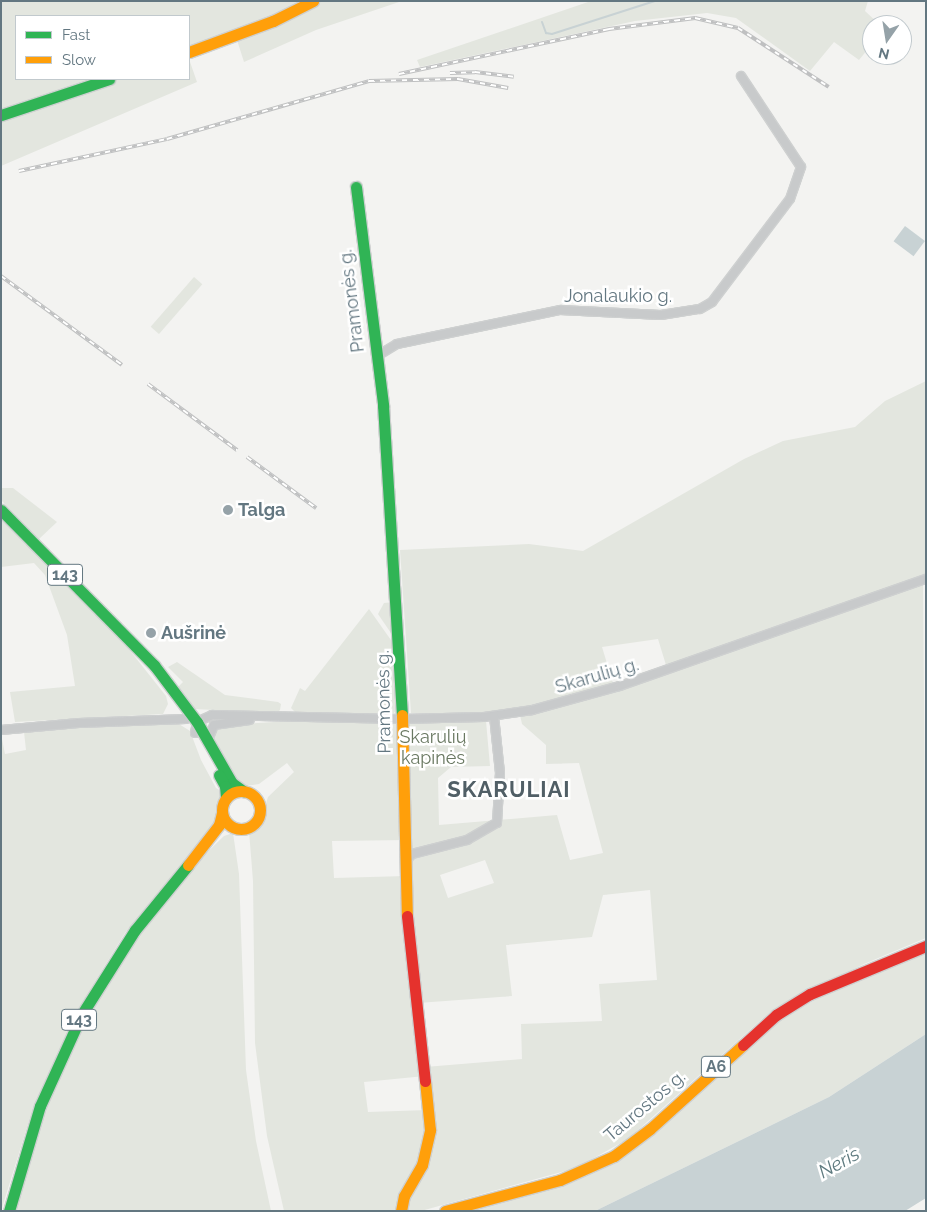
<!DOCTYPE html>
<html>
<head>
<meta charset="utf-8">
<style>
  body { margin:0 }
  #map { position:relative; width:927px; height:1212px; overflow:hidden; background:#f3f3f1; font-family:Raleway,sans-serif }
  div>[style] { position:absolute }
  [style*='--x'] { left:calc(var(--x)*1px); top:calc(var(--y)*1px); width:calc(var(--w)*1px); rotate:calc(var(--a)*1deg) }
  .green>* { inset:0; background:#e3e6df; transform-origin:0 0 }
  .water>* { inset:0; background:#c8d2d4; transform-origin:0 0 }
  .stream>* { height:2px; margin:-1px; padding:0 1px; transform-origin:1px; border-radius:1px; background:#c8d2d4 }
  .roads { filter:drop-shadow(1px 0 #ced0d0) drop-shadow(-1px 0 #ced0d0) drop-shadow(0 1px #ced0d0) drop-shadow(0 -1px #ced0d0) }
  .street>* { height:8px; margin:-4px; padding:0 4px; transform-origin:4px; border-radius:4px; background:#c8cacb }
  .fast>* { height:11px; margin:-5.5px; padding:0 5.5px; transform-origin:5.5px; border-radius:5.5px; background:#30b455 }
  .slow>* { height:11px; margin:-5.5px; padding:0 5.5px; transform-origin:5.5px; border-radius:5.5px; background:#ff9f0a }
  .slow>.ring { margin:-5.5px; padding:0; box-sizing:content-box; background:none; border:11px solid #ff9f0a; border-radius:50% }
  .jam>* { height:11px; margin:-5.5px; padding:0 5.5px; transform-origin:5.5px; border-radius:5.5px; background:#e5322d }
  .rail>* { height:4px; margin-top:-2px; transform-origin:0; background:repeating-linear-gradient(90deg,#fff 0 5.5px,#bfc0c1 0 11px); box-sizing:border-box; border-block:1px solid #bfc0c1 }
  .dots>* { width:14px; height:14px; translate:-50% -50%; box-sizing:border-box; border:2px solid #fff; border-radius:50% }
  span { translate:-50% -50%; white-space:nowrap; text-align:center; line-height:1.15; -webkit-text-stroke:5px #fff; paint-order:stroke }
  .shield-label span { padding:1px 4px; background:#fff; border:1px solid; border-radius:4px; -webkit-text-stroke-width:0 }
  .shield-label { font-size:16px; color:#637781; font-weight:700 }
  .street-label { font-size:18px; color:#637781 }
  .poi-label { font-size:18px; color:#637781; font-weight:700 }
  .left { translate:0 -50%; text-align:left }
  .park-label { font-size:18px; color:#697861 }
  .water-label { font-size:19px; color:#5e7a7f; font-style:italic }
  .district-label { font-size:22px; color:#515f66; font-weight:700; letter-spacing:1px }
  .frame { position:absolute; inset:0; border:2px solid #637781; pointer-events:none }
  .legend { position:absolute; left:15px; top:15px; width:175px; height:65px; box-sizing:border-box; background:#fff; border:1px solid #c1c9cd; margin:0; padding:6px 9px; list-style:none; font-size:15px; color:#637781 }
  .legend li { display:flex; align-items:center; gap:10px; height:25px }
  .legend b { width:25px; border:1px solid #c1c9cd }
  .north { position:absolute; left:862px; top:15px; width:50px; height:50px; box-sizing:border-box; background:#fff; border:1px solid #c1c9cd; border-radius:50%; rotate:193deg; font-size:14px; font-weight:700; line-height:20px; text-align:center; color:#637781 }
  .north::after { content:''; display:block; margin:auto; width:18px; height:22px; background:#95a2a8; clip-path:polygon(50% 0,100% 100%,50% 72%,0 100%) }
</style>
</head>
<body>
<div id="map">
  <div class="green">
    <i style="clip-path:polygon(1px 1px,402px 1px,316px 30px,244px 62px,237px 40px,189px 56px,189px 16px,16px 16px,16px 79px,189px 79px,189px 59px,197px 82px,1px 166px)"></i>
    <i style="clip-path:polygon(591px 1px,868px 1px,865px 11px,880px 25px,872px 25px,872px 44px,859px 60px,834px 42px,810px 71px,736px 18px,707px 13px,635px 21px,420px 67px,417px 60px)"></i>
    <i style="left:194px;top:277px;width:11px;height:66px;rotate:41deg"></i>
    <i style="clip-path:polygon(926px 381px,926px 575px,666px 665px,658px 639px,602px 647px,613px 683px,544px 703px,494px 713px,411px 713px,400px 550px,529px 544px,583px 551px,744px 459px,783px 441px,855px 427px,885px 401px)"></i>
    <i style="clip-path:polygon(1px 488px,13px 488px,57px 522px,39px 539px,1px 500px)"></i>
    <i style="clip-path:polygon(1px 518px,120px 638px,166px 696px,168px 704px,163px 714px,15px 722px,10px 692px,75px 686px,67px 635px,45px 575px,34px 563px,1px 567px)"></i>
    <i style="clip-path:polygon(evenodd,923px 580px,926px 938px,864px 964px,770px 1012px,628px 1139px,576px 1168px,421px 1211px,284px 1211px,267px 1136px,255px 1043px,253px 881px,249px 831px,260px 823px,268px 797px,294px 772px,287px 763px,259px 784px,245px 786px,236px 779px,214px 739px,216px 731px,230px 725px,274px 722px,486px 721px,490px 766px,451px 767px,438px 778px,439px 825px,557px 815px,570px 860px,603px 853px,579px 763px,546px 764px,546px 745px,522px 724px,520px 715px,555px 706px,923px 580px,407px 840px,406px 876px,334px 878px,332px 841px,407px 840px,923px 580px,485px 860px,494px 883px,448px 898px,440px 875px,485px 860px,923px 580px,650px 890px,657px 980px,599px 984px,602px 1021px,521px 1024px,522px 1059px,425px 1067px,418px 1003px,512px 996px,506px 945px,592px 937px,603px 895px,650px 890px,923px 580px,425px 1076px,428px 1110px,368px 1112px,364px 1082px,425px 1076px)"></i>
    <i style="clip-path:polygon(394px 602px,395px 639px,378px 614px,384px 603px)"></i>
    <i style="clip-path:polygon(369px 609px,398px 650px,399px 704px,394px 713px,296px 713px,291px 708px,300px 688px,305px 691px)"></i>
    <i style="clip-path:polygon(177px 662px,225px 695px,278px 702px,281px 704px,280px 710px,277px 713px,194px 709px,178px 687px,183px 682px,168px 667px)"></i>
    <i style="clip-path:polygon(179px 724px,190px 731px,201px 760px,216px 788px,221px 791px,218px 815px,213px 825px,125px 933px,78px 1009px,30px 1118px,1px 1211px,1px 734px,5px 754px,26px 750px,24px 732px,27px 730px)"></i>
    <i style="clip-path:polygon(233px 833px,239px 874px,246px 1070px,256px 1141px,271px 1211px,15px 1211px,43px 1116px,88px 1016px,139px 934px,200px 859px,224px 836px)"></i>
    <i style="clip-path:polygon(926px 952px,926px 1034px,829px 1097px,595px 1211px,470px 1211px,565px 1185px,618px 1161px,659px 1129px,778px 1022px,823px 995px)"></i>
  </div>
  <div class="water">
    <i style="left:905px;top:226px;width:25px;height:19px;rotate:37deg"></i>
    <i style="clip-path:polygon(926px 1034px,926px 1198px,905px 1211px,595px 1211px,829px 1097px)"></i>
  </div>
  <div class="stream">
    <i style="--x:542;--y:22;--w:12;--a:70"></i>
    <i style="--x:546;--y:33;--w:6;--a:9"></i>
    <i style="--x:552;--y:34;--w:108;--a:-17.8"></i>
  </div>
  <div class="roads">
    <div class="street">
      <i style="--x:377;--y:356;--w:23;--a:-31"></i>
      <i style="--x:397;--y:344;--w:167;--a:-11.8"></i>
      <i style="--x:560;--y:310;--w:101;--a:2.8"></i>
      <i style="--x:661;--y:315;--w:39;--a:-9"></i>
      <i style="--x:700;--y:309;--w:14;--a:-30"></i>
      <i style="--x:712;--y:302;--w:129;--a:-52.9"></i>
      <i style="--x:790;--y:199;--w:34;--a:-71"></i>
      <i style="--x:801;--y:167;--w:109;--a:-123.4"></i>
      <i style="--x:1;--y:730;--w:78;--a:-5.1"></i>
      <i style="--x:79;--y:723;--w:107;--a:-2.1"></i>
      <i style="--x:195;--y:733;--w:11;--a:-80"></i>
      <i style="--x:197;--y:722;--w:17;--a:-25"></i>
      <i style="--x:212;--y:715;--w:189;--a:1.2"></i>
      <i style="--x:401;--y:719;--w:83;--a:-1.4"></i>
      <i style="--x:484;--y:717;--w:49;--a:-8.3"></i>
      <i style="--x:532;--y:710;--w:91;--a:-15.3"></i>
      <i style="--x:620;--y:686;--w:324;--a:-19.3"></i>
      <i style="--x:208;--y:740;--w:16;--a:-68"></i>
      <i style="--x:214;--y:725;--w:36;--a:-8"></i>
      <i style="--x:408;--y:859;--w:6;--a:-51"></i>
      <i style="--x:412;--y:854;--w:57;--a:-14.3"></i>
      <i style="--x:467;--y:840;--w:34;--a:-30"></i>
      <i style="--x:497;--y:823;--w:50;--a:-86.6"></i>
      <i style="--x:500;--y:773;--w:57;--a:-96"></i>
    </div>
    <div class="fast">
      <i style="--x:1;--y:115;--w:114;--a:-18.4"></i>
      <i style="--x:356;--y:187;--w:220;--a:82.9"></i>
      <i style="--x:383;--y:405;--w:311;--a:86.5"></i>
      <i style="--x:1;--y:510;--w:218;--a:45.4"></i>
      <i style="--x:154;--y:665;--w:71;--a:53"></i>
      <i style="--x:197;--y:722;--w:70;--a:60.2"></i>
      <i style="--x:232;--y:783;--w:14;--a:36"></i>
      <i style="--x:219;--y:775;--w:13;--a:61"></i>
      <i style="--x:225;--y:786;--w:12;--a:85"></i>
      <i style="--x:9;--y:1211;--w:109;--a:-73.6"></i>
      <i style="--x:40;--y:1106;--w:101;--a:-65.5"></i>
      <i style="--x:82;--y:1014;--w:99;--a:-57.8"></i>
      <i style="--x:135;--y:930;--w:84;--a:-50.8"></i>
    </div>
    <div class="slow">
      <i style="--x:189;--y:52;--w:90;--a:-20.3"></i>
      <i style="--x:273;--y:21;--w:45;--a:-26.6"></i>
      <i style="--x:402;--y:715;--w:201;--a:88.6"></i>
      <i class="ring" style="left:222px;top:791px;width:27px;height:27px"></i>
      <i style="--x:188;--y:865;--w:51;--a:-52.2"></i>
      <i style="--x:219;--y:825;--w:12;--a:-76"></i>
      <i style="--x:401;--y:1211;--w:15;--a:-79"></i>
      <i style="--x:404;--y:1196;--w:36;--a:-60"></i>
      <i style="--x:422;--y:1165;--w:36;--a:-77"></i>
      <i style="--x:430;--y:1130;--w:49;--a:-95.8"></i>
      <i style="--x:445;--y:1211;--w:119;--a:-15.1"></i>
      <i style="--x:560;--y:1180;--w:59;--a:-24"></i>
      <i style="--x:614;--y:1156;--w:45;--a:-36.9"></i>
      <i style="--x:650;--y:1129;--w:125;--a:-42.1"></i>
    </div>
    <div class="jam">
      <i style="--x:407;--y:916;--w:166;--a:83.8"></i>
      <i style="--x:743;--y:1045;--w:45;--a:-42.3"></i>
      <i style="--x:776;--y:1015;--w:40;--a:-32"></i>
      <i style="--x:810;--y:994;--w:126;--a:-22.5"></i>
    </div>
  </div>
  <div class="rail">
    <i style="--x:450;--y:73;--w:25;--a:-2"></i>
    <i style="--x:475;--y:72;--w:39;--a:7"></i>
    <i style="--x:399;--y:74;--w:215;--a:-12.1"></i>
    <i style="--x:609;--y:29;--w:87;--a:-7.3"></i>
    <i style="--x:695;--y:18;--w:44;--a:13.1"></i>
    <i style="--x:738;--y:28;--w:108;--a:33"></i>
    <i style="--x:19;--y:171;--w:151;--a:-12.2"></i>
    <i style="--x:167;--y:139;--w:210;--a:-16"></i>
    <i style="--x:369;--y:81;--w:89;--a:-1.3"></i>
    <i style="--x:458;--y:79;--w:51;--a:10.2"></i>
    <i style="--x:1;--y:276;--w:150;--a:36.3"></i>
    <i style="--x:148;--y:384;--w:111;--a:36.6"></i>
    <i style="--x:247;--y:457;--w:86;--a:36.5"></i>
  </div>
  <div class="dots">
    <i style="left:228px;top:510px;background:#95a2a8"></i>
    <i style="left:151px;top:633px;background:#95a2a8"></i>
  </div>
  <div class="shield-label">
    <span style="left:65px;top:575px">143</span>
    <span style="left:79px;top:1020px">143</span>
    <span style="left:716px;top:1067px">A6</span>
  </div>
  <div class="street-label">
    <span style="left:618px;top:296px">Jonalaukio g.</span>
    <span style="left:352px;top:301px;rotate:-97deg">Pramonės g.</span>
    <span style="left:597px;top:676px;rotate:-16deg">Skarulių g.</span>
    <span style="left:384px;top:702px;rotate:-91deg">Pramonės g.</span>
    <span style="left:645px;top:1106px;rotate:-40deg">Taurostos g.</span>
  </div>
  <div class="poi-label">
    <span class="left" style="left:238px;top:510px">Talga</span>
    <span class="left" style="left:161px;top:633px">Aušrinė</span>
  </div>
  <div class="park-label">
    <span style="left:433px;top:748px">Skarulių<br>kapinės</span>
  </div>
  <div class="water-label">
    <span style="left:839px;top:1163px;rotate:-29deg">Neris</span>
  </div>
  <div class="district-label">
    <span style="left:509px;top:790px">SKARULIAI</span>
  </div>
  <div class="frame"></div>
  <ul class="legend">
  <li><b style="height:6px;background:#30b455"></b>Fast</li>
  <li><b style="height:6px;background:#ff9f0a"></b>Slow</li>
  </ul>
  <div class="north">N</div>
</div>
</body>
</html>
